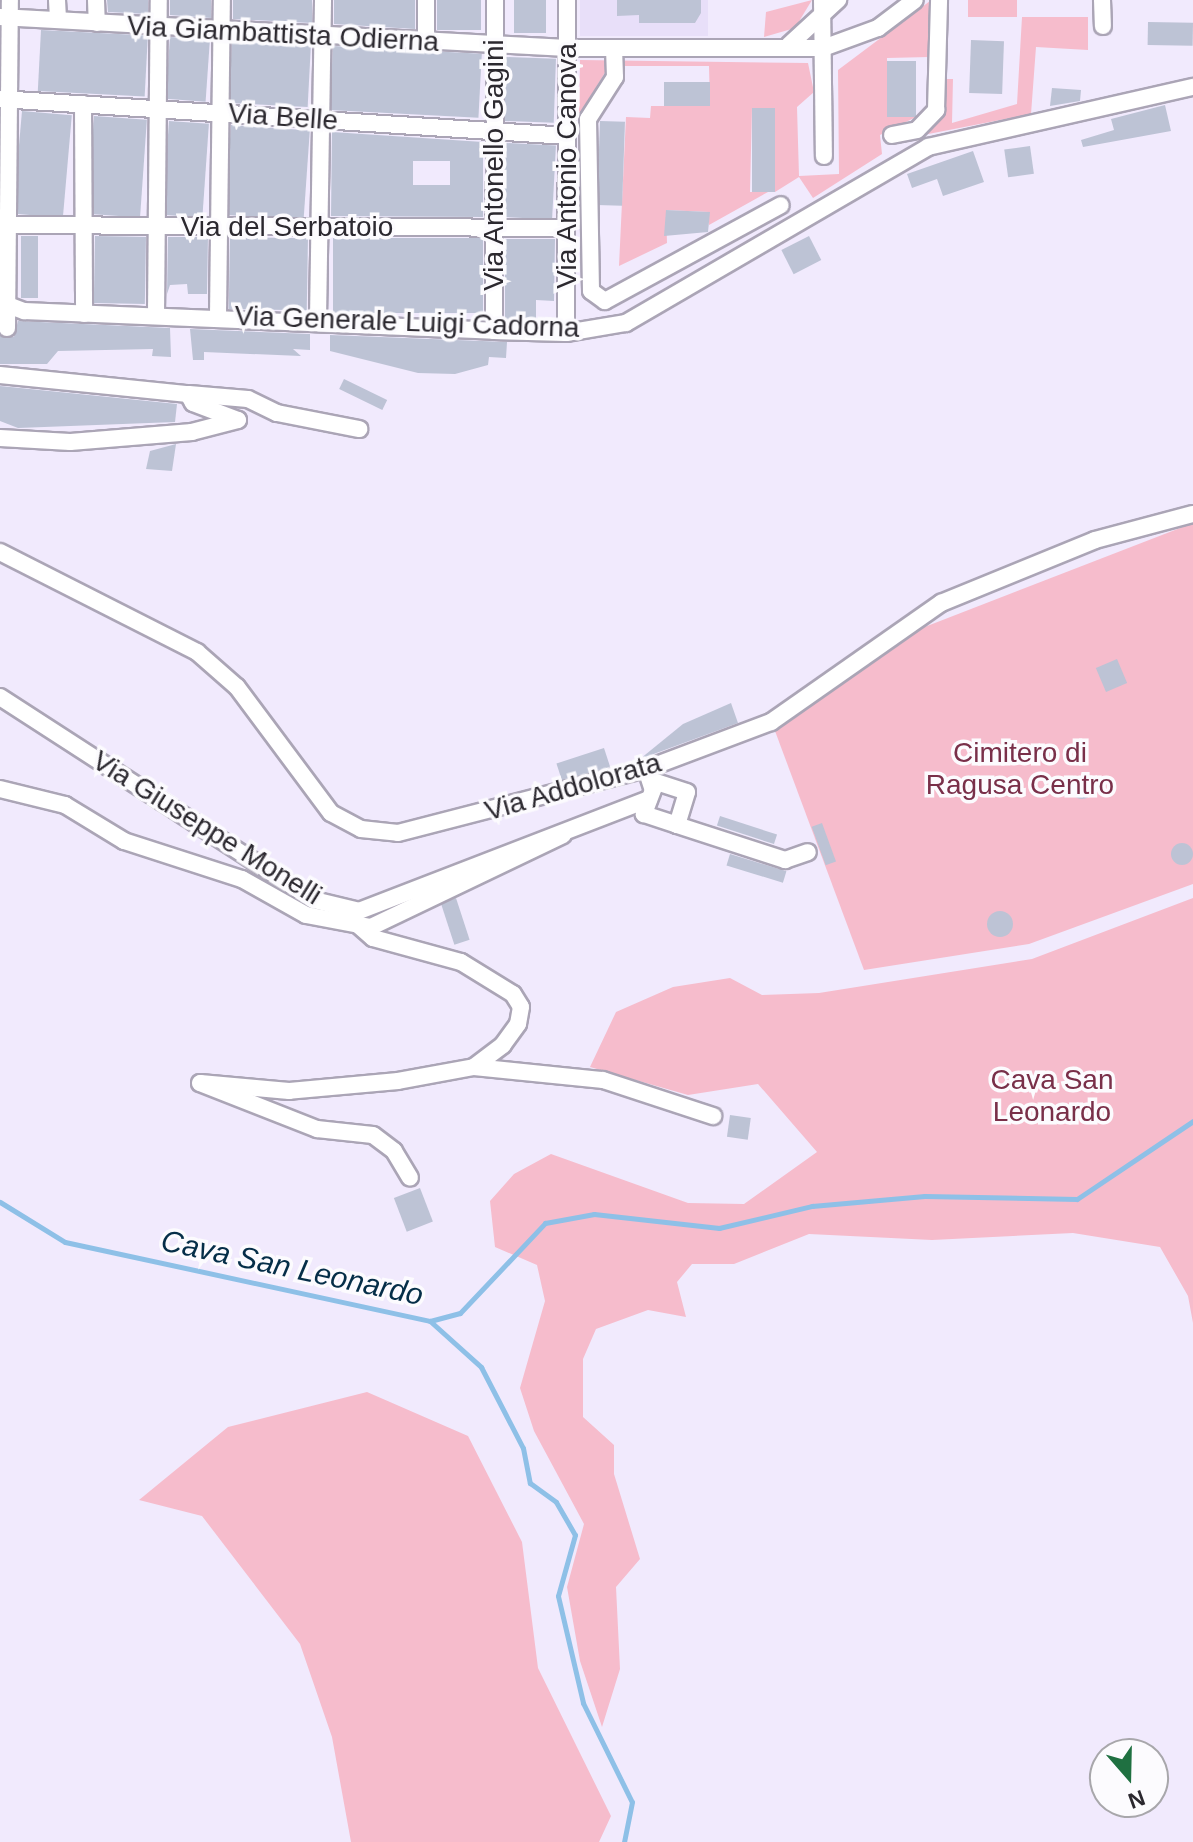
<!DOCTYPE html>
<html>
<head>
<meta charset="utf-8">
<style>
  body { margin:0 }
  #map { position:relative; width:1193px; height:1842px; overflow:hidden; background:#f1eafd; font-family:Arial,sans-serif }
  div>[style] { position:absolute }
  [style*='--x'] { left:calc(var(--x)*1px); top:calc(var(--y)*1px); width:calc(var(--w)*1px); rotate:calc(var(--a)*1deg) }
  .built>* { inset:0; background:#e8dff9; transform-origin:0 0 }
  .green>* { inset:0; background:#f6bccc; transform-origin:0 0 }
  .stream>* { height:5px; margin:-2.5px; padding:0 2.5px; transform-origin:2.5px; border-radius:2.5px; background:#8ec0e7 }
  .building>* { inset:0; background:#bdc3d5; transform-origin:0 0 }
  .round { border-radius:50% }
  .roads { filter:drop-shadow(2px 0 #aba5b6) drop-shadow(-2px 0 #aba5b6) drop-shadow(0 2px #aba5b6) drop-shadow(0 -2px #aba5b6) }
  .minor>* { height:16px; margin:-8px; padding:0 8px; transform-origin:8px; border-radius:8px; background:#fff }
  span { translate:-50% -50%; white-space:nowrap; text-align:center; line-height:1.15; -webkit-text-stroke:7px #fcfbfe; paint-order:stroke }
  .street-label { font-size:28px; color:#2b282f }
  .park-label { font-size:28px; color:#792f49 }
  .water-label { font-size:30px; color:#052e48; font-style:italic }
  .north { position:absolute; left:1089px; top:1738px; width:80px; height:80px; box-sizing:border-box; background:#fcfbfe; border:2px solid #a8a7ab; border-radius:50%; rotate:160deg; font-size:22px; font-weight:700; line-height:32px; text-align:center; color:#2b282f }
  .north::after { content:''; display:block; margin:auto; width:28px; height:36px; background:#1f7041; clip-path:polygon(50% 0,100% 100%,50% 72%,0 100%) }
</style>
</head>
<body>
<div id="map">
  <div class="built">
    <i style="left:580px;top:0;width:128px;height:36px"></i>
  </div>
  <div class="green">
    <i style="clip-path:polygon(812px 0,795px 28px,764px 37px,766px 12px)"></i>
    <i style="left:968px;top:0;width:49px;height:17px"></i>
    <i style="clip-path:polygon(930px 1px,929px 57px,887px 58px,888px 117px,918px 116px,880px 135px,882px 154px,813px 198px,799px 177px,775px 192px,775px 108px,752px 108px,750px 192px,768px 192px,709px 225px,709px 212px,666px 210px,667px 243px,619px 266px,626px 117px,650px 118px,651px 106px,710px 106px,709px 66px,609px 66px,579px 115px,580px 60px,808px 63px,814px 92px,797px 107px,799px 176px,839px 174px,838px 70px)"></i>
    <i style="clip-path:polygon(1022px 17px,1088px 17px,1088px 50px,1036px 47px,1031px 114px,913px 137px,944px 113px,945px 79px,953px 79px,952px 123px,1017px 104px)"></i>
    <i style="clip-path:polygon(1193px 523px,1193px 884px,1029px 944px,864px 970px,775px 731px,904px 635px)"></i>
    <i style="clip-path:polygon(1193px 898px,1193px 1323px,1188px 1296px,1160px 1247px,1073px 1233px,932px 1240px,809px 1234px,734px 1264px,692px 1264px,677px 1282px,686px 1317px,648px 1310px,596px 1329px,583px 1359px,583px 1417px,614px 1445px,614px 1474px,640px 1559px,616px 1587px,620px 1669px,602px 1727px,580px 1661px,567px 1587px,584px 1524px,534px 1431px,520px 1388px,545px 1301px,537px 1265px,495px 1247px,490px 1201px,514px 1174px,551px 1154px,688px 1203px,744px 1204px,817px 1152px,758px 1084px,688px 1095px,590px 1067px,616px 1012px,673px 987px,730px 978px,762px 995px,819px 993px,1032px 959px)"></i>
    <i style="clip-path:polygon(367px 1392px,468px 1436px,522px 1542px,538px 1668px,611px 1816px,599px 1842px,351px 1842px,332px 1737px,300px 1644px,202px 1516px,139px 1500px,228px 1427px)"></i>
  </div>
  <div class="stream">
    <i style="--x:0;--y:1202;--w:76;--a:31.6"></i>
    <i style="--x:65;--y:1242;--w:373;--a:12.2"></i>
    <i style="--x:430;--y:1321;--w:31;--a:-15"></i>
    <i style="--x:460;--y:1313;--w:124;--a:-46.6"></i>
    <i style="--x:545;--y:1223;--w:50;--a:-10.4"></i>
    <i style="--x:594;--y:1214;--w:126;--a:6.4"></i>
    <i style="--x:719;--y:1228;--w:96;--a:-13.3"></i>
    <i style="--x:812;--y:1206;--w:113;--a:-5.1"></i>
    <i style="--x:925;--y:1196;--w:152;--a:1.1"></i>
    <i style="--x:1077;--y:1199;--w:140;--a:-33.9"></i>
    <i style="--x:430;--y:1321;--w:69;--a:42"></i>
    <i style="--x:481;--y:1367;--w:91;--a:62.6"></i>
    <i style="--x:523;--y:1448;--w:36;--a:79"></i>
    <i style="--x:530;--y:1483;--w:32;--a:36"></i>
    <i style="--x:556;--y:1502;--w:38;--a:60"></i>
    <i style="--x:575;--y:1535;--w:63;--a:105.6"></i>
    <i style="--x:558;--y:1596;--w:110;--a:76.8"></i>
    <i style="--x:583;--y:1703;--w:110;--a:63.7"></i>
    <i style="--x:632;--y:1802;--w:41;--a:101.3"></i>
  </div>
  <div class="building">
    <i style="clip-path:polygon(107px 0,148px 0,148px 14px,108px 12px)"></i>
    <i style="clip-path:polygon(170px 0,211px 0,211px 18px,170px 15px)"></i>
    <i style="clip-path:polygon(233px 0,312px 0,312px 23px,233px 19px)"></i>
    <i style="clip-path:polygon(334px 0,415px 0,415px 29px,334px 24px)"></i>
    <i style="left:437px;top:0;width:44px;height:30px"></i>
    <i style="left:514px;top:0;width:32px;height:33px"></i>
    <i style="clip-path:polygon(617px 0,701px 0,701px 13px,695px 23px,639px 23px,639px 15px,617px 16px)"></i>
    <i style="left:1148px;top:22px;width:45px;height:23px;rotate:1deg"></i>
    <i style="left:41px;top:30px;width:107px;height:61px;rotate:3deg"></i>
    <i style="left:170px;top:37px;width:40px;height:62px;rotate:4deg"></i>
    <i style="left:971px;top:40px;width:33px;height:53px;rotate:2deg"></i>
    <i style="left:232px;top:41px;width:79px;height:62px;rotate:3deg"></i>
    <i style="left:333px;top:46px;width:149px;height:64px;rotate:3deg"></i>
    <i style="left:506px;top:57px;width:50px;height:64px;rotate:2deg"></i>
    <i style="left:887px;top:61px;width:29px;height:56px"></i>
    <i style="left:664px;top:82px;width:46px;height:24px"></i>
    <i style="clip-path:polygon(1052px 88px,1081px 90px,1080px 101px,1050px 106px)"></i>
    <i style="clip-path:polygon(1165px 105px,1171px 131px,1083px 147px,1081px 140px,1114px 130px,1111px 119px)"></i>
    <i style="left:752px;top:108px;width:23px;height:84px"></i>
    <i style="left:22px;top:111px;width:50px;height:103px;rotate:5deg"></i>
    <i style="left:94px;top:116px;width:53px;height:98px;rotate:4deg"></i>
    <i style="left:169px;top:121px;width:40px;height:94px;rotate:4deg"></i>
    <i style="left:600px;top:121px;width:25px;height:84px;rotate:2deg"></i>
    <i style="left:231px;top:125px;width:79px;height:90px;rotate:4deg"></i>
    <i style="clip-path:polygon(evenodd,332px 132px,483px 142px,483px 217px,331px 216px,332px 132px,413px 161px,450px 161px,450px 185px,413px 185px,413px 161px)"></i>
    <i style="left:506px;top:143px;width:50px;height:74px;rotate:3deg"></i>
    <i style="left:1030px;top:146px;width:28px;height:26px;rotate:82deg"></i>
    <i style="clip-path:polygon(973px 151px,984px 182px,943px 196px,937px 179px,912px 188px,907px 174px)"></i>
    <i style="clip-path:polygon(666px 210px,710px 212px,708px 232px,664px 236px)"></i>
    <i style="left:21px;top:236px;width:17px;height:62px"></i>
    <i style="left:95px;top:236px;width:51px;height:67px;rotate:1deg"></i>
    <i style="left:809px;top:236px;width:27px;height:31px;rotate:63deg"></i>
    <i style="clip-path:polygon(168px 237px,208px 237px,207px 294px,188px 294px,187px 284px,170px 285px,167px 294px)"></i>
    <i style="left:230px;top:237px;width:78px;height:72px;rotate:1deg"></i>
    <i style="left:333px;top:238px;width:150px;height:75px"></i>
    <i style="clip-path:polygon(505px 239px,555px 239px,554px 301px,536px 300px,536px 319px,505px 320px)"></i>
    <i style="clip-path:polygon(18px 321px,170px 328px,171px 357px,152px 356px,153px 349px,58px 351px,47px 364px,0 364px,0 336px,14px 337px)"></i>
    <i style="clip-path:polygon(190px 329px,310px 334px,310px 350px,293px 349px,301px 356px,204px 352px,204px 360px,193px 360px)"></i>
    <i style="clip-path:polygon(330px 335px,507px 342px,506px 358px,489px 357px,488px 365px,455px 374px,418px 373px,330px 351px)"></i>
    <i style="left:344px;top:379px;width:48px;height:11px;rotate:26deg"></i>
    <i style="clip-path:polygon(0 386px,177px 404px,175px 422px,18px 428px,0 421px)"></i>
    <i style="clip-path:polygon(176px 444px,172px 471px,146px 469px,150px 451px)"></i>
    <i style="left:1117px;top:659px;width:26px;height:23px;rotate:67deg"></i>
    <i style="clip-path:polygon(731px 703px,738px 723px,640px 759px,683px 724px)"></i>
    <i style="left:604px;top:748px;width:20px;height:50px;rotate:72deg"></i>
    <i class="round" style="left:1071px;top:777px;width:22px;height:22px"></i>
    <i style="left:720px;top:816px;width:60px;height:10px;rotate:18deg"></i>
    <i style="left:822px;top:823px;width:41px;height:11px;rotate:70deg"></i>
    <i class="round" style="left:1171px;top:843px;width:22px;height:22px"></i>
    <i style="left:730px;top:854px;width:59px;height:12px;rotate:17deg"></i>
    <i style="left:456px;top:898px;width:44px;height:16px;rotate:72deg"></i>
    <i class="round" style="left:987px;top:911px;width:26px;height:26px"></i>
    <i style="left:730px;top:1115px;width:21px;height:22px;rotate:8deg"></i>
    <i style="left:420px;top:1188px;width:36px;height:28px;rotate:69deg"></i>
  </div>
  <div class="roads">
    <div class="minor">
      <i style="--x:57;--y:0;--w:20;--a:87"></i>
      <i style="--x:96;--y:0;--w:23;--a:88"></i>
      <i style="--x:822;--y:0;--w:156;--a:89.3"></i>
      <i style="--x:1102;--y:0;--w:26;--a:88"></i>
      <i style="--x:0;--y:17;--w:568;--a:3.13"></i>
      <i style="--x:567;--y:48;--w:256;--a:0"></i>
      <i style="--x:823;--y:48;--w:59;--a:-20"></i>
      <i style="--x:878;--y:28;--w:46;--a:-37.1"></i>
      <i style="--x:426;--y:42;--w:42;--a:-90"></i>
      <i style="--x:789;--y:45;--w:67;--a:-42.6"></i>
      <i style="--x:614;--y:48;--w:29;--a:88"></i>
      <i style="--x:615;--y:77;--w:50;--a:122.7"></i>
      <i style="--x:588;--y:119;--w:172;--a:89"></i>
      <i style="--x:591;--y:291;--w:17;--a:36"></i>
      <i style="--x:605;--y:301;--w:200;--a:-28.6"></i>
      <i style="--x:0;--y:99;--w:568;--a:3.73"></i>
      <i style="--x:83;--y:104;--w:210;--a:89.7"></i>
      <i style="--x:892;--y:135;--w:25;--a:-11"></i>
      <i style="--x:917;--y:130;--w:28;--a:-46"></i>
      <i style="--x:936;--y:110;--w:110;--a:-88.4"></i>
      <i style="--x:8;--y:225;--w:558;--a:0.31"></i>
      <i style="--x:0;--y:302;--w:26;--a:21"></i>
      <i style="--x:24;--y:311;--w:470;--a:2.4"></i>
      <i style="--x:494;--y:331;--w:72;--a:1.6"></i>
      <i style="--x:566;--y:333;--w:61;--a:-9.5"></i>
      <i style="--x:626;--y:323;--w:350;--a:-30.2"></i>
      <i style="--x:928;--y:147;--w:272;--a:-12.8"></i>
      <i style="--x:156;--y:314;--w:314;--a:-89.5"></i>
      <i style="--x:218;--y:315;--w:315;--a:-89.3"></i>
      <i style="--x:318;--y:319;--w:319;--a:-89.1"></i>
      <i style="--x:7;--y:328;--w:328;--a:-89.5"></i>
      <i style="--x:494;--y:331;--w:331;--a:-89.8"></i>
      <i style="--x:566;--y:333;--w:333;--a:-89.8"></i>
      <i style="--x:0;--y:375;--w:189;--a:5.8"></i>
      <i style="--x:188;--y:394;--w:10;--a:61"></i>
      <i style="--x:193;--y:403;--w:48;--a:20.7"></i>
      <i style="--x:238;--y:420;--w:48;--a:165.4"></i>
      <i style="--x:192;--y:432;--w:122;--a:175.3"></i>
      <i style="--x:70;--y:442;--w:70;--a:-176.7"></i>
      <i style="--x:189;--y:394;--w:59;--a:4.8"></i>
      <i style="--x:248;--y:399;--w:32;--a:26"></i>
      <i style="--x:277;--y:413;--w:84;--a:11"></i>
      <i style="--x:0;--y:552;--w:221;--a:26.9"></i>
      <i style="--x:197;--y:652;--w:53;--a:41.2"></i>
      <i style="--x:237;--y:687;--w:157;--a:53.3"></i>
      <i style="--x:331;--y:813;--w:34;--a:28"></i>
      <i style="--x:361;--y:829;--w:37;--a:6"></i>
      <i style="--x:398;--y:833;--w:256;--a:-14.5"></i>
      <i style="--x:646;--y:769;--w:134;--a:-20.6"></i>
      <i style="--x:771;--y:722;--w:208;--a:-35"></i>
      <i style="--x:941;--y:603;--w:166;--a:-22.2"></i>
      <i style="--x:1095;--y:540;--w:101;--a:-14.9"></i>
      <i style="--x:0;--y:697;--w:374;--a:32.9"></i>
      <i style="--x:314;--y:900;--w:46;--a:13.7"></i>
      <i style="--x:359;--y:911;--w:311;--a:-21.1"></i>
      <i style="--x:646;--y:769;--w:22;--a:72"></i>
      <i style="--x:653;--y:790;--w:26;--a:111"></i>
      <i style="--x:644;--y:814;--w:35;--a:18"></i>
      <i style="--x:677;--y:825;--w:34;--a:-73"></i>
      <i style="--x:687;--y:792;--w:38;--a:-162"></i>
      <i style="--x:0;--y:789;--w:67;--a:13.8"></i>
      <i style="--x:65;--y:805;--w:69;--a:31.4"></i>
      <i style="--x:124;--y:841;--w:124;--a:17.9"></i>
      <i style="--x:242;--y:879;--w:73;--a:29.4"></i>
      <i style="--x:306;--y:915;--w:66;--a:10.5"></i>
      <i style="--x:371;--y:927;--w:213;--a:-25.6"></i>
      <i style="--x:677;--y:825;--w:114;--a:18"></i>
      <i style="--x:785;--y:860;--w:24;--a:-19"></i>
      <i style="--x:358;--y:925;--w:20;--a:41"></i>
      <i style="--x:373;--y:938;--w:91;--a:15.3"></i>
      <i style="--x:461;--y:962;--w:61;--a:31.6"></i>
      <i style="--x:513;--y:994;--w:15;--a:58"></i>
      <i style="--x:521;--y:1007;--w:17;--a:100"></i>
      <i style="--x:518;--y:1024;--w:26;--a:126"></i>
      <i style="--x:503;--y:1045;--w:36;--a:143"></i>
      <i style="--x:474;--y:1067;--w:77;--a:169.6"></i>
      <i style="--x:398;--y:1081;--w:109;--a:174.8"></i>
      <i style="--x:289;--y:1091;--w:89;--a:-174.9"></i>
      <i style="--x:200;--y:1083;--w:126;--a:21.5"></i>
      <i style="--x:317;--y:1129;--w:56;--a:6.1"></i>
      <i style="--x:373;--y:1135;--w:26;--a:37"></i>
      <i style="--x:394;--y:1151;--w:31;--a:59"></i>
      <i style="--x:474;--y:1067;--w:130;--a:5.8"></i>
      <i style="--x:603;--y:1080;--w:116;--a:18.1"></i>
    </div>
  </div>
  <div class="street-label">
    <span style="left:283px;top:34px;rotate:3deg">Via Giambattista Odierna</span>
    <span style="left:283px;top:117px;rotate:4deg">Via Belle</span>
    <span style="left:494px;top:165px;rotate:-90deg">Via Antonello Gagini</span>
    <span style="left:567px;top:166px;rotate:-90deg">Via Antonio Canova</span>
    <span style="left:287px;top:227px">Via del Serbatoio</span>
    <span style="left:407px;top:322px;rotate:2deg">Via Generale Luigi Cadorna</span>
    <span style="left:573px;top:787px;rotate:-16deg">Via Addolorata</span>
    <span style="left:207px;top:828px;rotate:32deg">Via Giuseppe Monelli</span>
  </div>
  <div class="park-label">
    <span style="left:1020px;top:769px">Cimitero di<br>Ragusa Centro</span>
    <span style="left:1052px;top:1096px">Cava San<br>Leonardo</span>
  </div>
  <div class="water-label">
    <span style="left:292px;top:1268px;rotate:12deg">Cava San Leonardo</span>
  </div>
  <div class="north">N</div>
</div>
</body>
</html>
